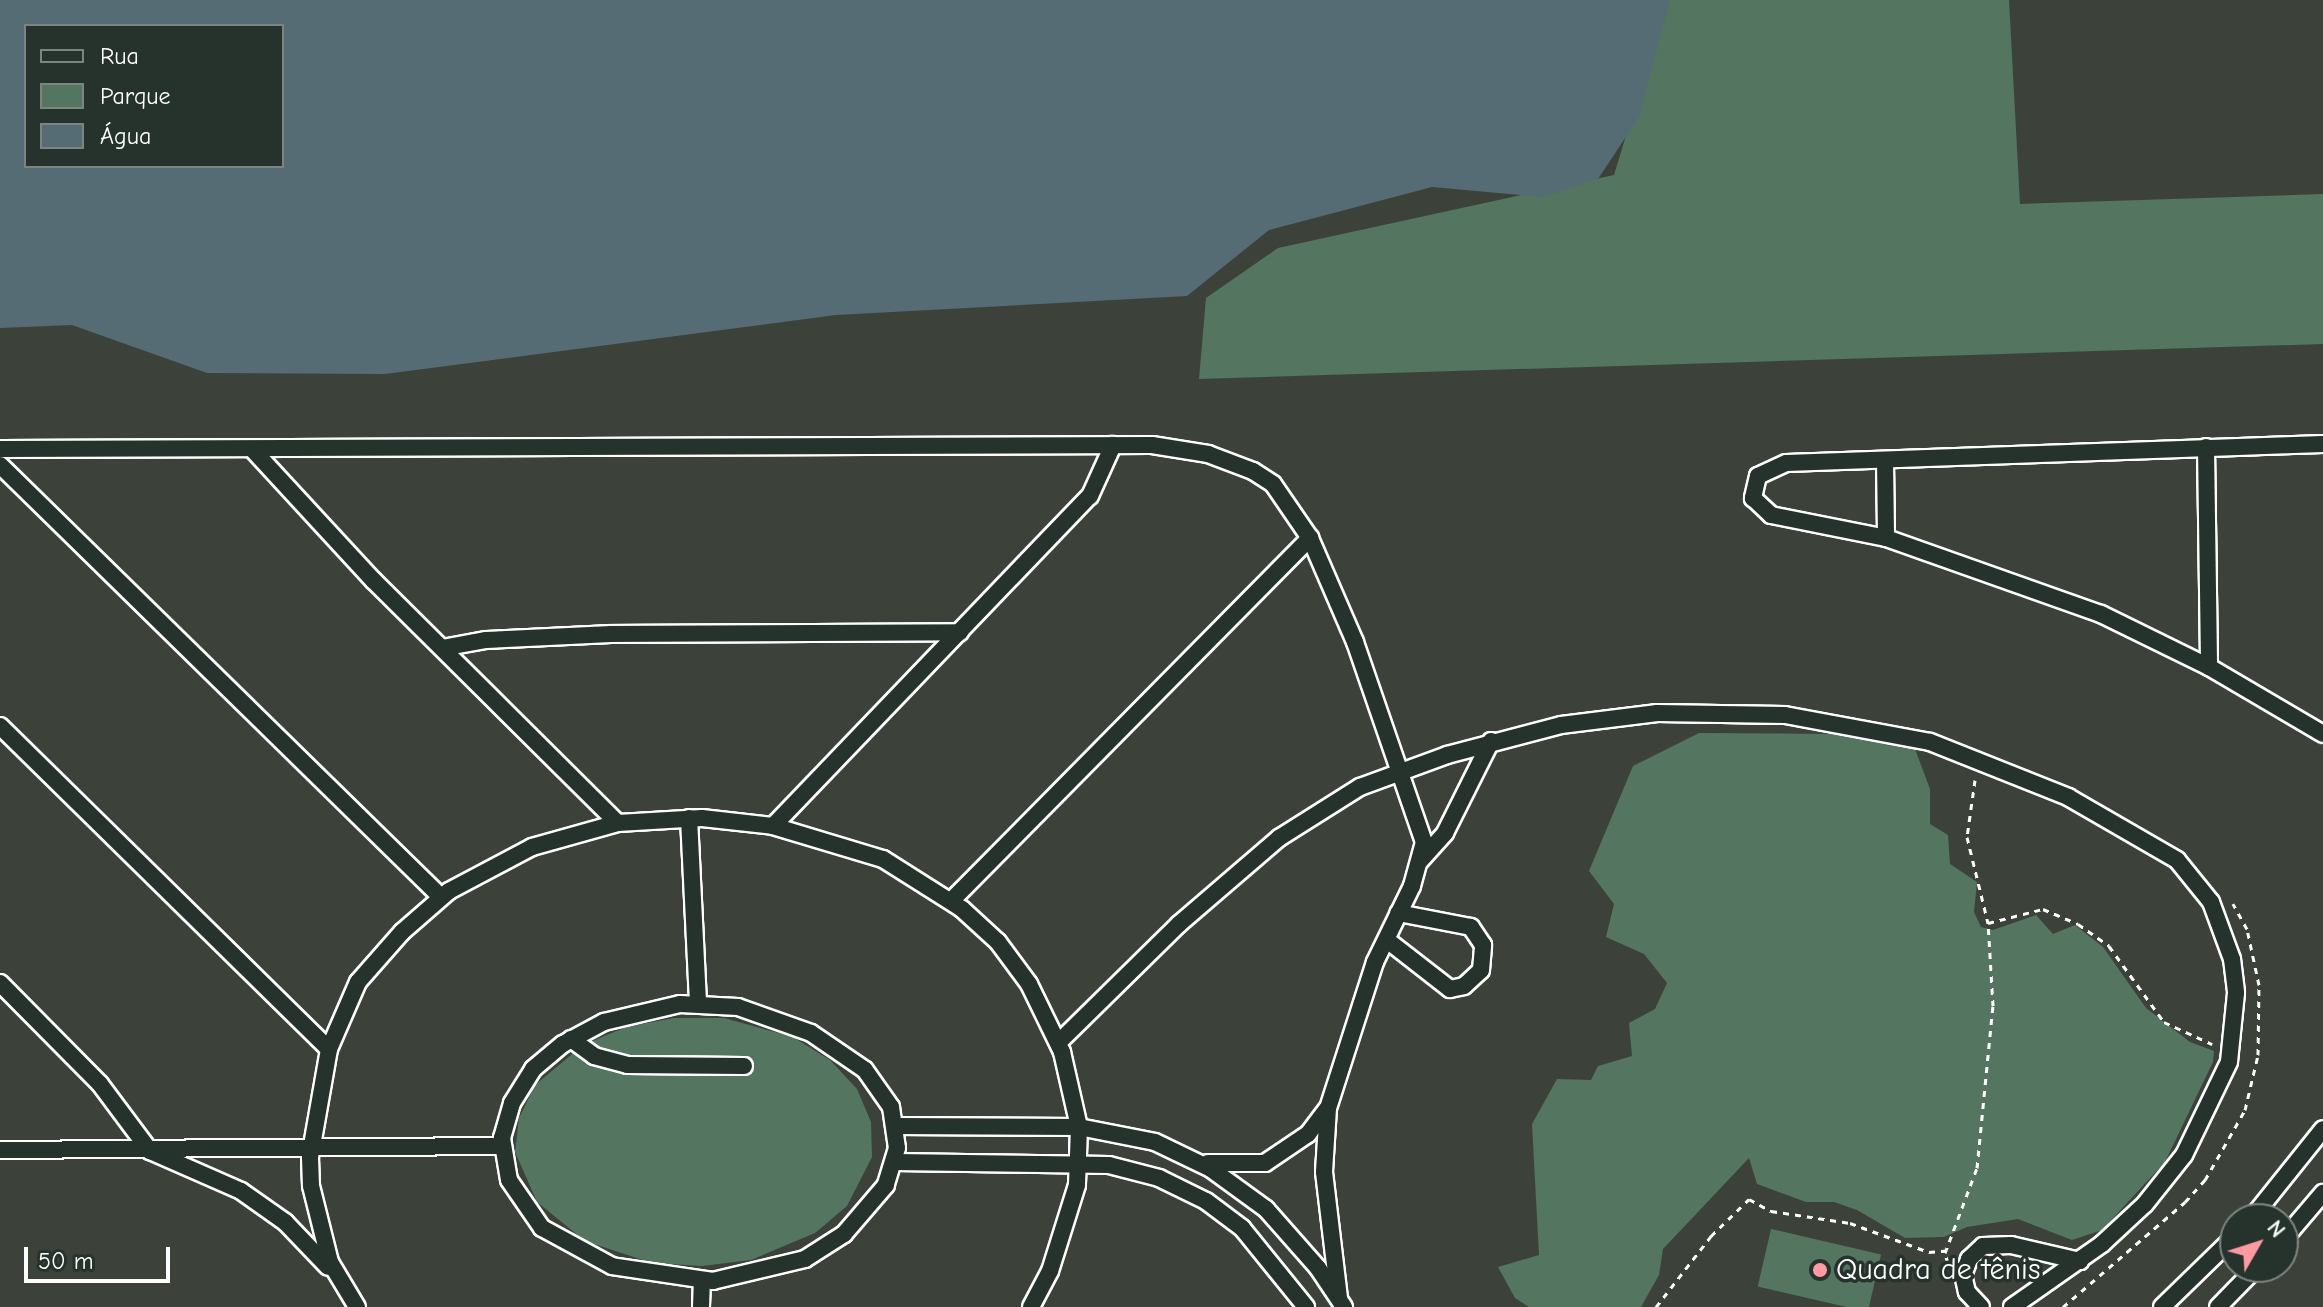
<!DOCTYPE html>
<html>
<head>
<meta charset="utf-8">
<style>
  body { margin:0 }
  #map { position:relative; width:2323px; height:1307px; overflow:hidden; background:#3c423a; font-family:"Comic Neue",sans-serif }
  div>[style] { position:absolute }
  [style*='--x'] { left:calc(var(--x)*1px); top:calc(var(--y)*1px); width:calc(var(--w)*1px); rotate:calc(var(--a)*1deg) }
  .green>* { inset:0; background:#54755f; transform-origin:0 0 }
  .water>* { inset:0; background:#566c74 }
  .path>* { height:3px; margin-top:-1.5px; transform-origin:0; background:repeating-linear-gradient(90deg,#fff 0 6px,transparent 0 12px) }
  .roads { filter:drop-shadow(2px 0 #fff) drop-shadow(-2px 0 #fff) drop-shadow(0 2px #fff) drop-shadow(0 -2px #fff) }
  .street>* { height:16px; margin:-8px; padding:0 8px; transform-origin:8px; border-radius:8px; background:#26332d }
  .dots>* { width:22px; height:22px; translate:-50% -50%; box-sizing:border-box; border:4px solid #26332d; border-radius:50% }
  span { translate:-50% -50%; white-space:nowrap; text-align:center; line-height:1.15; -webkit-text-stroke:7px #26332d; paint-order:stroke }
  .poi-label { font-size:30px; color:#fff }
  .left { translate:0 -50%; text-align:left }
  .legend { position:absolute; left:24px; top:24px; width:260px; height:144px; box-sizing:border-box; background:#26332d; border:2px solid #7d8581; margin:0; padding:10px 14px; list-style:none; font-size:24px; color:#fff }
  .legend li { display:flex; align-items:center; gap:16px; height:40px }
  .legend b { width:40px; border:2px solid #7d8581 }
  .north { position:absolute; left:2219px; top:1203px; width:80px; height:80px; box-sizing:border-box; background:#26332d; border:2px solid #7d8581; border-radius:50%; rotate:51deg; font-size:22px; font-weight:700; line-height:32px; text-align:center; color:#fff }
  .north::after { content:''; display:block; margin:auto; width:28px; height:36px; background:#ff9aa2; clip-path:polygon(50% 0,100% 100%,50% 72%,0 100%) }
  .scale { position:absolute; left:24px; top:1247px; width:146px; height:36px; box-sizing:border-box; border:4px solid #fff; border-top:0; padding-left:10px; font-size:24px; line-height:28px; white-space:nowrap; color:#fff; -webkit-text-stroke:6px #26332d; paint-order:stroke }
</style>
</head>
<body>
<div id="map">
  <div class="green">
    <i style="clip-path:polygon(1667px 0,2009px 0,2020px 204px,2323px 194px,2323px 344px,1199px 379px,1206px 298px,1278px 248px,1614px 175px)"></i>
    <i style="clip-path:polygon(1699px 733px,1832px 734px,1915px 749px,1930px 789px,1930px 824px,1948px 835px,1950px 864px,1977px 882px,1974px 912px,1981px 927px,1993px 930px,2036px 915px,2053px 934px,2075px 925px,2103px 947px,2146px 1008px,2190px 1042px,2214px 1051px,2213px 1062px,2165px 1162px,2102px 1230px,2072px 1240px,2018px 1219px,1967px 1227px,1944px 1237px,1905px 1238px,1857px 1210px,1834px 1202px,1806px 1202px,1757px 1184px,1749px 1158px,1663px 1249px,1659px 1275px,1641px 1307px,1529px 1307px,1515px 1298px,1498px 1267px,1539px 1255px,1532px 1124px,1557px 1079px,1591px 1080px,1598px 1066px,1632px 1056px,1629px 1023px,1655px 1009px,1667px 983px,1644px 954px,1606px 937px,1614px 904px,1589px 871px,1633px 766px)"></i>
    <i style="clip-path:polygon(674px 1018px,724px 1018px,793px 1037px,830px 1060px,857px 1089px,871px 1122px,872px 1157px,847px 1206px,815px 1233px,751px 1260px,702px 1266px,652px 1263px,585px 1241px,537px 1202px,515px 1152px,519px 1118px,535px 1085px,583px 1045px,626px 1027px)"></i>
    <i style="left:1771px;top:1229px;width:113px;height:59px;rotate:13deg"></i>
  </div>
  <div class="water">
    <i style="clip-path:polygon(evenodd,0 0,1670px 0,1639px 117px,1598px 179px,1543px 197px,1432px 187px,1269px 230px,1187px 296px,836px 315px,385px 374px,207px 373px,72px 325px,0 328px,0 0,26px 26px,282px 26px,282px 166px,26px 166px,26px 26px)"></i>
  </div>
  <div class="path">
    <i style="--x:1975;--y:780;--w:58;--a:98"></i>
    <i style="--x:1967;--y:837;--w:89;--a:76.3"></i>
    <i style="--x:1988;--y:923;--w:57;--a:-14.3"></i>
    <i style="--x:2043;--y:909;--w:38;--a:23"></i>
    <i style="--x:2078;--y:924;--w:38;--a:35"></i>
    <i style="--x:2109;--y:946;--w:94;--a:54.1"></i>
    <i style="--x:2164;--y:1022;--w:53;--a:24.6"></i>
    <i style="--x:1948;--y:1263;--w:10;--a:-107"></i>
    <i style="--x:1945;--y:1253;--w:91;--a:-69.4"></i>
    <i style="--x:1977;--y:1168;--w:163;--a:-84.4"></i>
    <i style="--x:1993;--y:1006;--w:83;--a:-93.4"></i>
    <i style="--x:1656;--y:1307;--w:90;--a:-52.2"></i>
    <i style="--x:1711;--y:1236;--w:53;--a:-44.2"></i>
    <i style="--x:1749;--y:1199;--w:25;--a:29"></i>
    <i style="--x:1771;--y:1211;--w:80;--a:8.6"></i>
    <i style="--x:1850;--y:1223;--w:84;--a:20.2"></i>
    <i style="--x:1929;--y:1252;--w:24;--a:-5"></i>
    <i style="--x:2063;--y:1307;--w:161;--a:-40.7"></i>
    <i style="--x:2185;--y:1202;--w:30;--a:-48"></i>
    <i style="--x:2205;--y:1180;--w:81;--a:-60.3"></i>
    <i style="--x:2245;--y:1110;--w:57;--a:-76.7"></i>
    <i style="--x:2258;--y:1055;--w:70;--a:-89.2"></i>
    <i style="--x:2259;--y:985;--w:57;--a:-102.1"></i>
    <i style="--x:2247;--y:929;--w:29;--a:-119"></i>
  </div>
  <div class="roads">
    <div class="street">
      <i style="--x:2323;--y:444;--w:537;--a:177.97"></i>
      <i style="--x:1786;--y:463;--w:31;--a:155"></i>
      <i style="--x:1758;--y:476;--w:23;--a:103"></i>
      <i style="--x:1753;--y:498;--w:25;--a:43"></i>
      <i style="--x:1771;--y:515;--w:117;--a:11.3"></i>
      <i style="--x:1886;--y:538;--w:228;--a:19.5"></i>
      <i style="--x:2101;--y:614;--w:120;--a:26.1"></i>
      <i style="--x:2209;--y:667;--w:132;--a:30.4"></i>
      <i style="--x:2206;--y:447;--w:220;--a:89.2"></i>
      <i style="--x:0;--y:449;--w:1152;--a:-0.2"></i>
      <i style="--x:1152;--y:445;--w:57;--a:9.1"></i>
      <i style="--x:1208;--y:454;--w:48;--a:20.7"></i>
      <i style="--x:1253;--y:471;--w:24;--a:33"></i>
      <i style="--x:1273;--y:484;--w:65;--a:55.6"></i>
      <i style="--x:1310;--y:538;--w:113;--a:66.6"></i>
      <i style="--x:1355;--y:642;--w:212;--a:71"></i>
      <i style="--x:1424;--y:842;--w:46;--a:105.3"></i>
      <i style="--x:1412;--y:886;--w:85;--a:116"></i>
      <i style="--x:1375;--y:962;--w:153;--a:107.8"></i>
      <i style="--x:1328;--y:1108;--w:64;--a:93.6"></i>
      <i style="--x:1324;--y:1172;--w:126;--a:83.2"></i>
      <i style="--x:253;--y:450;--w:177;--a:47.3"></i>
      <i style="--x:373;--y:580;--w:345;--a:44.8"></i>
      <i style="--x:1885;--y:462;--w:76;--a:89.2"></i>
      <i style="--x:0;--y:465;--w:617;--a:44.41"></i>
      <i style="--x:442;--y:648;--w:45;--a:-10.3"></i>
      <i style="--x:486;--y:640;--w:125;--a:-2.7"></i>
      <i style="--x:611;--y:634;--w:349;--a:-0.3"></i>
      <i style="--x:0;--y:726;--w:461;--a:44.5"></i>
      <i style="--x:689;--y:818;--w:186;--a:87.2"></i>
      <i style="--x:773;--y:826;--w:458;--a:-46.2"></i>
      <i style="--x:1090;--y:496;--w:56;--a:-65.7"></i>
      <i style="--x:1420;--y:861;--w:38;--a:-48"></i>
      <i style="--x:1445;--y:833;--w:103;--a:-63.4"></i>
      <i style="--x:951;--y:901;--w:511;--a:-45.32"></i>
      <i style="--x:1387;--y:940;--w:80;--a:37.9"></i>
      <i style="--x:1450;--y:989;--w:14;--a:-12"></i>
      <i style="--x:1464;--y:986;--w:23;--a:-43"></i>
      <i style="--x:1481;--y:970;--w:25;--a:-85"></i>
      <i style="--x:1483;--y:945;--w:22;--a:-124"></i>
      <i style="--x:1471;--y:927;--w:74;--a:-169.1"></i>
      <i style="--x:0;--y:983;--w:142;--a:45.3"></i>
      <i style="--x:100;--y:1084;--w:84;--a:53.3"></i>
      <i style="--x:150;--y:1151;--w:99;--a:23.7"></i>
      <i style="--x:241;--y:1191;--w:54;--a:35.2"></i>
      <i style="--x:285;--y:1222;--w:62;--a:46.3"></i>
      <i style="--x:680;--y:1004;--w:58;--a:3"></i>
      <i style="--x:738;--y:1007;--w:77;--a:19.6"></i>
      <i style="--x:811;--y:1033;--w:65;--a:34.4"></i>
      <i style="--x:865;--y:1070;--w:45;--a:54.9"></i>
      <i style="--x:891;--y:1107;--w:41;--a:81.7"></i>
      <i style="--x:897;--y:1148;--w:39;--a:107"></i>
      <i style="--x:886;--y:1185;--w:65;--a:130.6"></i>
      <i style="--x:844;--y:1234;--w:46;--a:147.3"></i>
      <i style="--x:805;--y:1259;--w:95;--a:166.6"></i>
      <i style="--x:713;--y:1281;--w:102;--a:-171.6"></i>
      <i style="--x:612;--y:1266;--w:80;--a:-151.5"></i>
      <i style="--x:542;--y:1228;--w:58;--a:-124.5"></i>
      <i style="--x:509;--y:1180;--w:43;--a:-99.5"></i>
      <i style="--x:502;--y:1138;--w:36;--a:-74"></i>
      <i style="--x:512;--y:1103;--w:40;--a:-58"></i>
      <i style="--x:533;--y:1069;--w:39;--a:-40"></i>
      <i style="--x:563;--y:1044;--w:47;--a:-28.2"></i>
      <i style="--x:604;--y:1022;--w:78;--a:-13.3"></i>
      <i style="--x:571;--y:1039;--w:29;--a:36"></i>
      <i style="--x:594;--y:1056;--w:34;--a:15"></i>
      <i style="--x:627;--y:1065;--w:117;--a:0.5"></i>
      <i style="--x:1059;--y:1042;--w:168;--a:-44.5"></i>
      <i style="--x:1179;--y:924;--w:132;--a:-40.7"></i>
      <i style="--x:1279;--y:838;--w:96;--a:-32.2"></i>
      <i style="--x:1360;--y:787;--w:93;--a:-20.2"></i>
      <i style="--x:1447;--y:755;--w:118;--a:-14.7"></i>
      <i style="--x:1561;--y:725;--w:97;--a:-7.1"></i>
      <i style="--x:1657;--y:713;--w:128;--a:0.9"></i>
      <i style="--x:1785;--y:715;--w:147;--a:10.5"></i>
      <i style="--x:1930;--y:742;--w:149;--a:21.7"></i>
      <i style="--x:2068;--y:797;--w:126;--a:30"></i>
      <i style="--x:2177;--y:860;--w:54;--a:51"></i>
      <i style="--x:2211;--y:902;--w:61;--a:69.8"></i>
      <i style="--x:2232;--y:959;--w:34;--a:83"></i>
      <i style="--x:2236;--y:993;--w:69;--a:95.8"></i>
      <i style="--x:2229;--y:1062;--w:103;--a:115.8"></i>
      <i style="--x:2184;--y:1155;--w:63;--a:128.5"></i>
      <i style="--x:2145;--y:1204;--w:59;--a:137.1"></i>
      <i style="--x:2102;--y:1244;--w:110;--a:145"></i>
      <i style="--x:896;--y:1126;--w:183;--a:0.3"></i>
      <i style="--x:1079;--y:1127;--w:77;--a:11.2"></i>
      <i style="--x:1155;--y:1142;--w:62;--a:25.7"></i>
      <i style="--x:1211;--y:1169;--w:68;--a:36"></i>
      <i style="--x:1266;--y:1209;--w:79;--a:48.6"></i>
      <i style="--x:1318;--y:1268;--w:47;--a:56.3"></i>
      <i style="--x:0;--y:1150;--w:502;--a:-0.46"></i>
      <i style="--x:895;--y:1162;--w:214;--a:0.8"></i>
      <i style="--x:1109;--y:1165;--w:52;--a:14.6"></i>
      <i style="--x:1159;--y:1178;--w:52;--a:26.1"></i>
      <i style="--x:1206;--y:1201;--w:45;--a:36.9"></i>
      <i style="--x:1242;--y:1228;--w:102;--a:51"></i>
      <i style="--x:1208;--y:1163;--w:57;--a:0"></i>
      <i style="--x:1265;--y:1163;--w:52;--a:-34"></i>
      <i style="--x:1308;--y:1134;--w:31;--a:-53"></i>
      <i style="--x:2251;--y:1219;--w:115;--a:-51.3"></i>
      <i style="--x:2283;--y:1240;--w:62;--a:-49.6"></i>
      <i style="--x:357;--y:1307;--w:52;--a:-121"></i>
      <i style="--x:330;--y:1262;--w:78;--a:-104"></i>
      <i style="--x:311;--y:1186;--w:29;--a:-92"></i>
      <i style="--x:310;--y:1157;--w:110;--a:-80"></i>
      <i style="--x:329;--y:1049;--w:73;--a:-66.6"></i>
      <i style="--x:358;--y:982;--w:67;--a:-48.7"></i>
      <i style="--x:402;--y:932;--w:62;--a:-41.1"></i>
      <i style="--x:449;--y:891;--w:94;--a:-27.9"></i>
      <i style="--x:532;--y:847;--w:89;--a:-15.6"></i>
      <i style="--x:618;--y:823;--w:84;--a:-3.4"></i>
      <i style="--x:702;--y:818;--w:71;--a:6.4"></i>
      <i style="--x:773;--y:826;--w:115;--a:16.7"></i>
      <i style="--x:883;--y:859;--w:93;--a:32.3"></i>
      <i style="--x:962;--y:909;--w:49;--a:42.5"></i>
      <i style="--x:998;--y:942;--w:52;--a:53.6"></i>
      <i style="--x:1029;--y:984;--w:76;--a:64.1"></i>
      <i style="--x:1062;--y:1052;--w:77;--a:77.2"></i>
      <i style="--x:1079;--y:1127;--w:58;--a:92"></i>
      <i style="--x:1077;--y:1185;--w:90;--a:107.4"></i>
      <i style="--x:1050;--y:1271;--w:41;--a:117.8"></i>
      <i style="--x:701;--y:1307;--w:27;--a:-88"></i>
      <i style="--x:1981;--y:1307;--w:21;--a:-133"></i>
      <i style="--x:1967;--y:1292;--w:17;--a:-103"></i>
      <i style="--x:1963;--y:1275;--w:17;--a:-69"></i>
      <i style="--x:1969;--y:1259;--w:19;--a:-43"></i>
      <i style="--x:1983;--y:1246;--w:28;--a:-2"></i>
      <i style="--x:2011;--y:1245;--w:71;--a:13.1"></i>
      <i style="--x:2162;--y:1307;--w:102;--a:-44.2"></i>
      <i style="--x:2218;--y:1307;--w:56;--a:-45.7"></i>
    </div>
  </div>
  <div class="dots">
    <i style="left:1820px;top:1270px;background:#ff9aa2"></i>
  </div>
  <div class="poi-label">
    <span class="left" style="left:1836px;top:1270px">Quadra de tênis</span>
  </div>
  <ul class="legend">
  <li><b style="height:10px;background:#26332d"></b>Rua</li>
  <li><b style="height:22px;background:#54755f"></b>Parque</li>
  <li><b style="height:22px;background:#566c74"></b>Água</li>
  </ul>
  <div class="north">N</div>
  <div class="scale">50 m</div>
</div>
</body>
</html>
